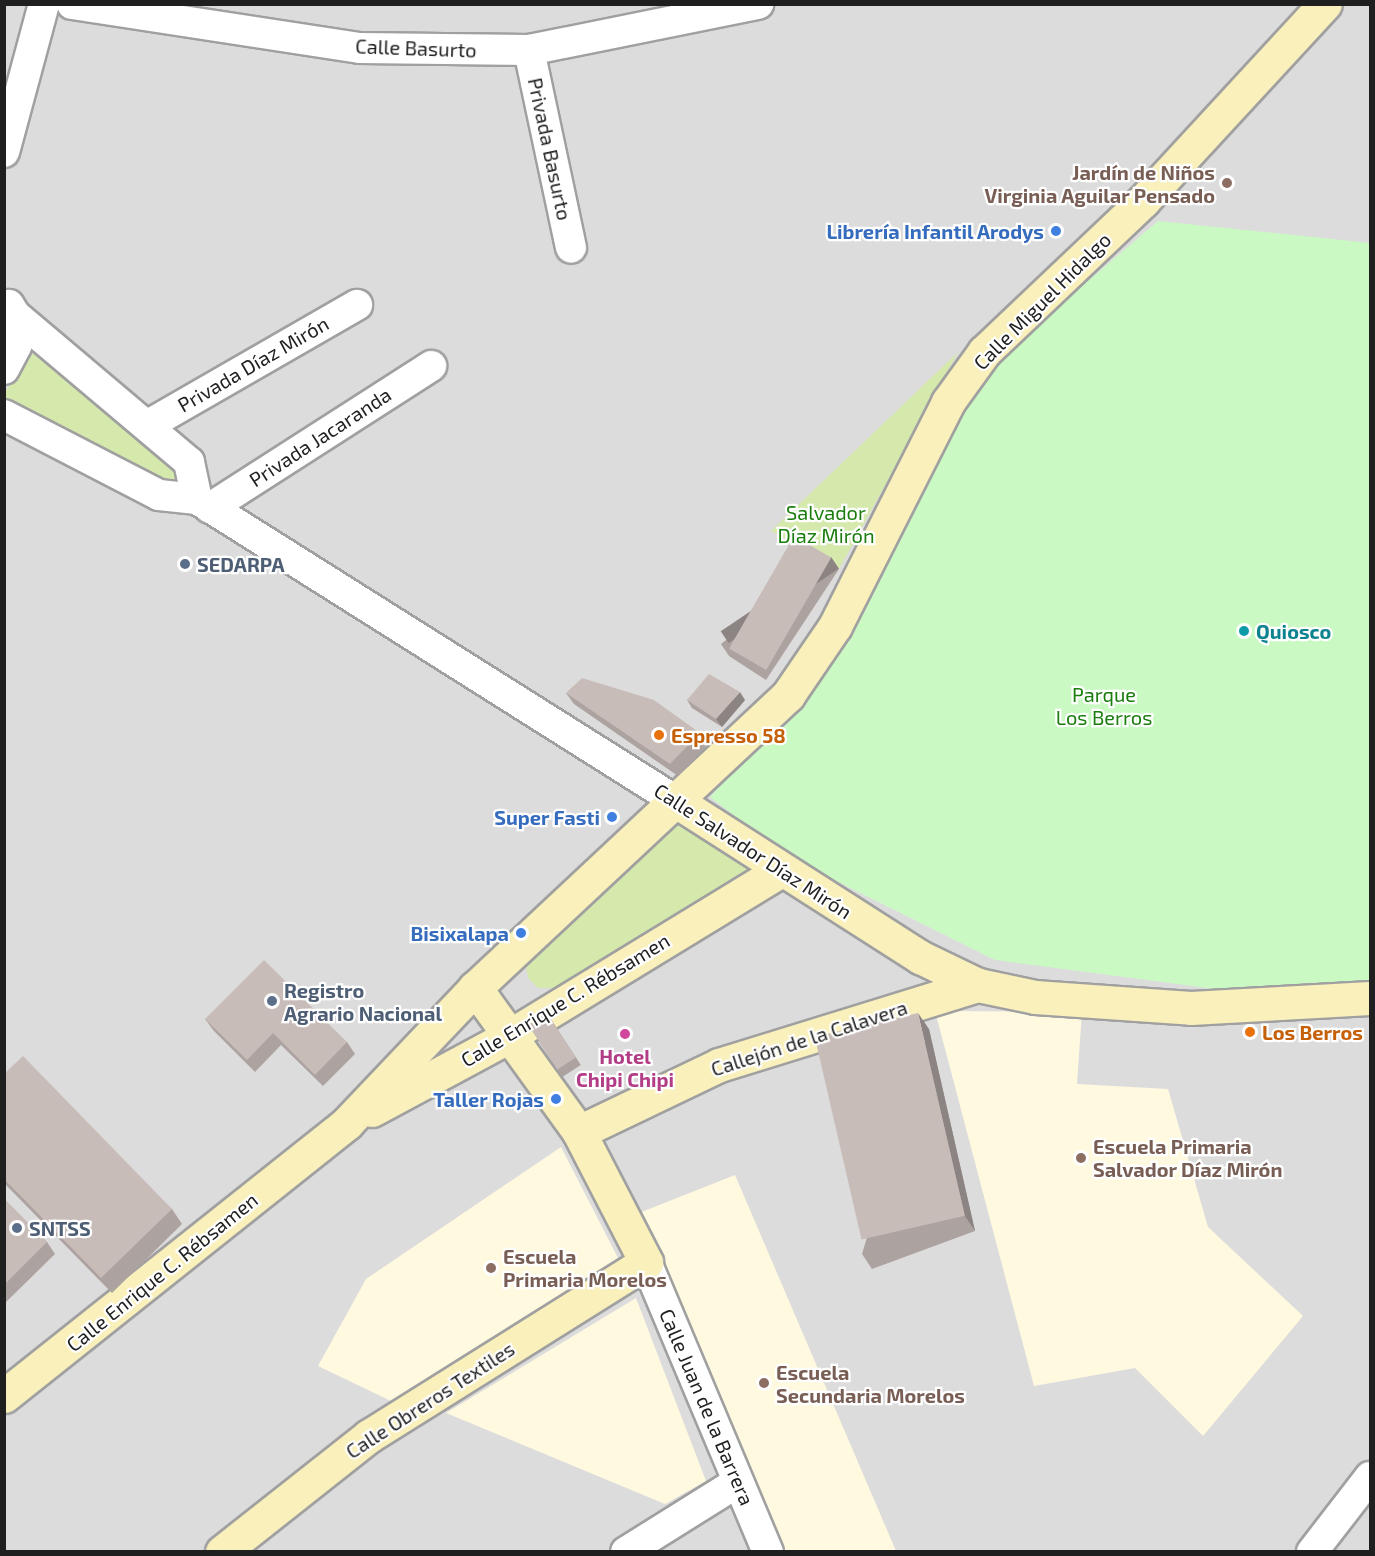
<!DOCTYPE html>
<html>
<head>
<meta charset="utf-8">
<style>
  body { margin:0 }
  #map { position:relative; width:1375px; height:1556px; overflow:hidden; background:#f0eae6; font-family:"Exo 2",sans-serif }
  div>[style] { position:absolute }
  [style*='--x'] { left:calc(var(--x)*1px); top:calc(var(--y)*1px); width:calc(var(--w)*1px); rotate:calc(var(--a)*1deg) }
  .residential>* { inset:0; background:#dddcdc; transform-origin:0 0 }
  .education>* { inset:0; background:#fff9e0 }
  .grass>* { inset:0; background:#d6e9ad }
  .park>* { inset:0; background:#caf9c4 }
  .roads { filter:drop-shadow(2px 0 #a0a0a0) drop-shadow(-2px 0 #a0a0a0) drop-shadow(0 2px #a0a0a0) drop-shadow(0 -2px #a0a0a0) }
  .minor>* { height:30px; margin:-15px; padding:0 15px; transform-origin:15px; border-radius:15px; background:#fff }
  .secondary>* { height:33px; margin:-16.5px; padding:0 16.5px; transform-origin:16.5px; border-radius:16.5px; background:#f9f0bb }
  .wall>* { inset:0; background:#aca29f; transform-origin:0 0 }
  .shaded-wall>* { inset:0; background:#8c8482; transform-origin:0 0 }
  .building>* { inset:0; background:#c8bcb9; transform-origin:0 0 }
  .dots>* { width:16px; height:16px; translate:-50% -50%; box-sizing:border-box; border:3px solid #fff; border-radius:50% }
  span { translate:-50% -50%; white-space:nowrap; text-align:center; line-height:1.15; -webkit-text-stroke:4.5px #fff; paint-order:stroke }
  .street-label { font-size:20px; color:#1f1f1f }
  .education-label { font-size:20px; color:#785e54; font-weight:700 }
  .right { translate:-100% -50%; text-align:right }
  .left { translate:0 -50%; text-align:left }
  .shop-label { font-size:20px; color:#366cbe; font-weight:700 }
  .park-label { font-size:20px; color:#1a7d0d }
  .service-label { font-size:20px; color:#4e5e75; font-weight:700 }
  .culture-label { font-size:20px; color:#0d838f; font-weight:700 }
  .food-label { font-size:20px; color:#c56008; font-weight:700 }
  .hotel-label { font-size:20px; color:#b23c85; font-weight:700 }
  .frame { position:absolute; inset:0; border:6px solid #1f1f1f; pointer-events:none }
</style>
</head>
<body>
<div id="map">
  <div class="residential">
    <i style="left:5px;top:5px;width:1365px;height:1546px"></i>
  </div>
  <div class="education">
    <i style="clip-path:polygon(935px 1011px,1082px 1012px,1077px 1084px,1168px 1089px,1208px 1227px,1303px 1316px,1203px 1436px,1135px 1368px,1034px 1386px)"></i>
    <i style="clip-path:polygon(561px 1147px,618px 1258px,393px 1402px,318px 1366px,366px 1279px)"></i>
    <i style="clip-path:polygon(735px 1175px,896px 1551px,774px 1551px,634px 1215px)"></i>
    <i style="clip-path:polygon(636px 1298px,706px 1481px,665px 1504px,446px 1413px)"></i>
  </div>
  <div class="grass">
    <i style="clip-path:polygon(37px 348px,187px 478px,183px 492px,5px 404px,4px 393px)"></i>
    <i style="clip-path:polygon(958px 352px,839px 569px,771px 531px)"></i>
    <i style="clip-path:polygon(678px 822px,756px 867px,558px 988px,538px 988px,528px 978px,526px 965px)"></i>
  </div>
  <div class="park">
    <i style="clip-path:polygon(1158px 221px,1370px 243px,1370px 996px,1330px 1004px,995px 960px,790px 858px,710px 797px,826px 661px,991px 364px)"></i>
  </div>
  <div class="roads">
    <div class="minor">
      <i style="--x:72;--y:4;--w:291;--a:8.7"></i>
      <i style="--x:360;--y:48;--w:169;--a:0.7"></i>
      <i style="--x:529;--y:50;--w:234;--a:-11.4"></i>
      <i style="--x:529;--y:50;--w:202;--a:78"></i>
      <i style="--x:4;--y:152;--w:153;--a:-74.9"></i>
      <i style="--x:15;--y:315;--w:228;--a:40.2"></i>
      <i style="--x:189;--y:462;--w:38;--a:78"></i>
      <i style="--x:4;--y:369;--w:26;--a:-62"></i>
      <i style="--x:16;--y:346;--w:31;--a:-92"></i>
      <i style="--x:15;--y:315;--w:12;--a:-121"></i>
      <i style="--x:4;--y:415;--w:174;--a:27.3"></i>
      <i style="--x:159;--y:495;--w:38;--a:6"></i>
      <i style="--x:197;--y:499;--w:566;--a:32.23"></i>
      <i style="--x:150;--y:424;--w:239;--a:-29.9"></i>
      <i style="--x:210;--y:508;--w:263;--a:-32.7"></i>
      <i style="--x:646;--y:1262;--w:315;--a:67.2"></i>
      <i style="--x:626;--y:1552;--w:132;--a:-32"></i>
      <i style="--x:1312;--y:1552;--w:95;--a:-52.3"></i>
    </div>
    <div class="secondary">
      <i style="--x:676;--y:801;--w:290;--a:32.6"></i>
      <i style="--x:920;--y:957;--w:64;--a:25.8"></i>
      <i style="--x:978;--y:985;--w:58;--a:11.9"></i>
      <i style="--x:1035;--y:997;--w:156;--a:4"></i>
      <i style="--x:1191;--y:1008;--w:179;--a:-3.2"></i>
      <i style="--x:372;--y:1110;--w:158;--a:-28.3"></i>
      <i style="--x:511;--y:1035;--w:315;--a:-31.4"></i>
      <i style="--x:579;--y:1132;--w:155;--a:-25.6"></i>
      <i style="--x:719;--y:1065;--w:271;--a:-17.2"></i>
      <i style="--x:4;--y:1396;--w:438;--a:-38.5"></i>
      <i style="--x:347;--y:1123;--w:186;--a:-46.5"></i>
      <i style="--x:475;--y:988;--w:429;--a:-43.1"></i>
      <i style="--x:788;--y:695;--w:83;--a:-55.7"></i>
      <i style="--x:835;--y:626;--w:251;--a:-63.2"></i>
      <i style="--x:948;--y:402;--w:62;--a:-54.2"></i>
      <i style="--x:984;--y:352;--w:219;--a:-43.5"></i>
      <i style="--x:1143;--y:201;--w:268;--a:-47.3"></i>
      <i style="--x:222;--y:1552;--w:187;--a:-38.3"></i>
      <i style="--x:369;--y:1436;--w:327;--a:-32.1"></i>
      <i style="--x:646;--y:1262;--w:146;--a:-117.3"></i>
      <i style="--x:579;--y:1132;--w:178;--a:-125.8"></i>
    </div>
  </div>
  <div class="wall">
    <i style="clip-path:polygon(831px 557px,839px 569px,766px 680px,729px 656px,721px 644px)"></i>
    <i style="clip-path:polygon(566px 693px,700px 733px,708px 744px,678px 776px,574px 704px)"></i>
    <i style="clip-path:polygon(687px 700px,745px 700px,722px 727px,692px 708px)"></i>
    <i style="left:547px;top:1013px;width:62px;height:22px;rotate:57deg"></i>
    <i style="clip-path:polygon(205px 1019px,347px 1042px,355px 1054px,323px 1086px,281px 1045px,255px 1072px,214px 1031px)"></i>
    <i style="clip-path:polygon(929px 1029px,975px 1231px,872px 1269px,862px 1254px)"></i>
    <i style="clip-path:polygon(4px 1074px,172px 1209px,182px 1224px,112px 1293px,4px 1183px)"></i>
    <i style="clip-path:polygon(4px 1199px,47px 1242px,55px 1254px,4px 1304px)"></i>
  </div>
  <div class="shaded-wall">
    <i style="left:831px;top:557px;width:14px;height:133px;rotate:56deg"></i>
    <i style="clip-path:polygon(740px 692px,745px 700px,722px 727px,716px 719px)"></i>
    <i style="clip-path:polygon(918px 1013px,929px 1029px,975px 1231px,965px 1216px)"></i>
  </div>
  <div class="building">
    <i style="left:794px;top:536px;width:43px;height:130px;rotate:30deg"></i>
    <i style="clip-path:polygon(709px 674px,740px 692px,716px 719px,687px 700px)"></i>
    <i style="clip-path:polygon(582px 678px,654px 700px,700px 733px,670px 764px,566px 693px)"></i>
    <i style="clip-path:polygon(264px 960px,347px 1042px,315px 1075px,273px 1033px,247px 1060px,205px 1019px)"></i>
    <i style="left:547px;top:1013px;width:53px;height:22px;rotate:57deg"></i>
    <i style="left:918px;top:1013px;width:208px;height:106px;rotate:77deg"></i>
    <i style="clip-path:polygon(23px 1056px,172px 1209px,101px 1278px,4px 1179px,4px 1074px)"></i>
    <i style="clip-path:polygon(4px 1199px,47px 1242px,4px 1285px)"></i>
  </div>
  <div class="dots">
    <i style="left:1227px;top:183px;background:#8d6e63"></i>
    <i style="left:1056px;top:231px;background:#3f7fe0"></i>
    <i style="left:185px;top:564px;background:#5c6f8a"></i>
    <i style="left:1244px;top:631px;background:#0f9aa8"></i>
    <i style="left:659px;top:735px;background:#e8710a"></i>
    <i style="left:612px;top:817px;background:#3f7fe0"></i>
    <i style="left:521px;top:933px;background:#3f7fe0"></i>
    <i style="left:272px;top:1001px;background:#5c6f8a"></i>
    <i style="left:1250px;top:1032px;background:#e8710a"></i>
    <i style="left:625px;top:1034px;background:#d1479c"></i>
    <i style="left:556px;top:1099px;background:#3f7fe0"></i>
    <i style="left:1081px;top:1158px;background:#8d6e63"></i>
    <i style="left:17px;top:1228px;background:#5c6f8a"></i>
    <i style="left:491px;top:1268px;background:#8d6e63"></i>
    <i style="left:764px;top:1383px;background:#8d6e63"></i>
  </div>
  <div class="street-label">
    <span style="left:416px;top:48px;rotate:2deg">Calle Basurto</span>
    <span style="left:550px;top:149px;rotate:78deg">Privada Basurto</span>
    <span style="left:1042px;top:301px;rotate:-45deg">Calle Miguel Hidalgo</span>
    <span style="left:253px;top:364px;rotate:-30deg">Privada Díaz Mirón</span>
    <span style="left:320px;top:437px;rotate:-33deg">Privada Jacaranda</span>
    <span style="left:753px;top:851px;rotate:33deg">Calle Salvador Díaz Mirón</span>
    <span style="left:565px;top:1000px;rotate:-31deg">Calle Enrique C. Rébsamen</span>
    <span style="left:809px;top:1038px;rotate:-18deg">Callejón de la Calavera</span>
    <span style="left:162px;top:1272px;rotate:-39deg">Calle Enrique C. Rébsamen</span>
    <span style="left:430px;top:1400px;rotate:-33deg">Calle Obreros Textiles</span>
    <span style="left:707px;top:1407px;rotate:67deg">Calle Juan de la Barrera</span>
  </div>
  <div class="education-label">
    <span class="right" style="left:1215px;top:184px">Jardín de Niños<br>Virginia Aguilar Pensado</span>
    <span class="left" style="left:1093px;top:1158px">Escuela Primaria<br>Salvador Díaz Mirón</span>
    <span class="left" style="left:503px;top:1268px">Escuela<br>Primaria Morelos</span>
    <span class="left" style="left:776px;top:1384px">Escuela<br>Secundaria Morelos</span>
  </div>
  <div class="shop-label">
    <span class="right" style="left:1044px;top:231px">Librería Infantil Arodys</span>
    <span class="right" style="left:600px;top:817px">Super Fasti</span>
    <span class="right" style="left:509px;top:933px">Bisixalapa</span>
    <span class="right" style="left:544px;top:1099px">Taller Rojas</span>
  </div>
  <div class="park-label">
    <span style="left:826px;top:524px">Salvador<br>Díaz Mirón</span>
    <span style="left:1104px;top:706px">Parque<br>Los Berros</span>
  </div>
  <div class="service-label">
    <span class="left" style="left:197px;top:564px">SEDARPA</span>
    <span class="left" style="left:284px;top:1002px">Registro<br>Agrario Nacional</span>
    <span class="left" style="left:29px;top:1228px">SNTSS</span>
  </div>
  <div class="culture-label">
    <span class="left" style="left:1256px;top:631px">Quiosco</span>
  </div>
  <div class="food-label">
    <span class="left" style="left:671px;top:735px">Espresso 58</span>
    <span class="left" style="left:1262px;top:1032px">Los Berros</span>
  </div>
  <div class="hotel-label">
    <span style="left:625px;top:1068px">Hotel<br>Chipi Chipi</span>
  </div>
  <div class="frame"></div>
</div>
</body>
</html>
